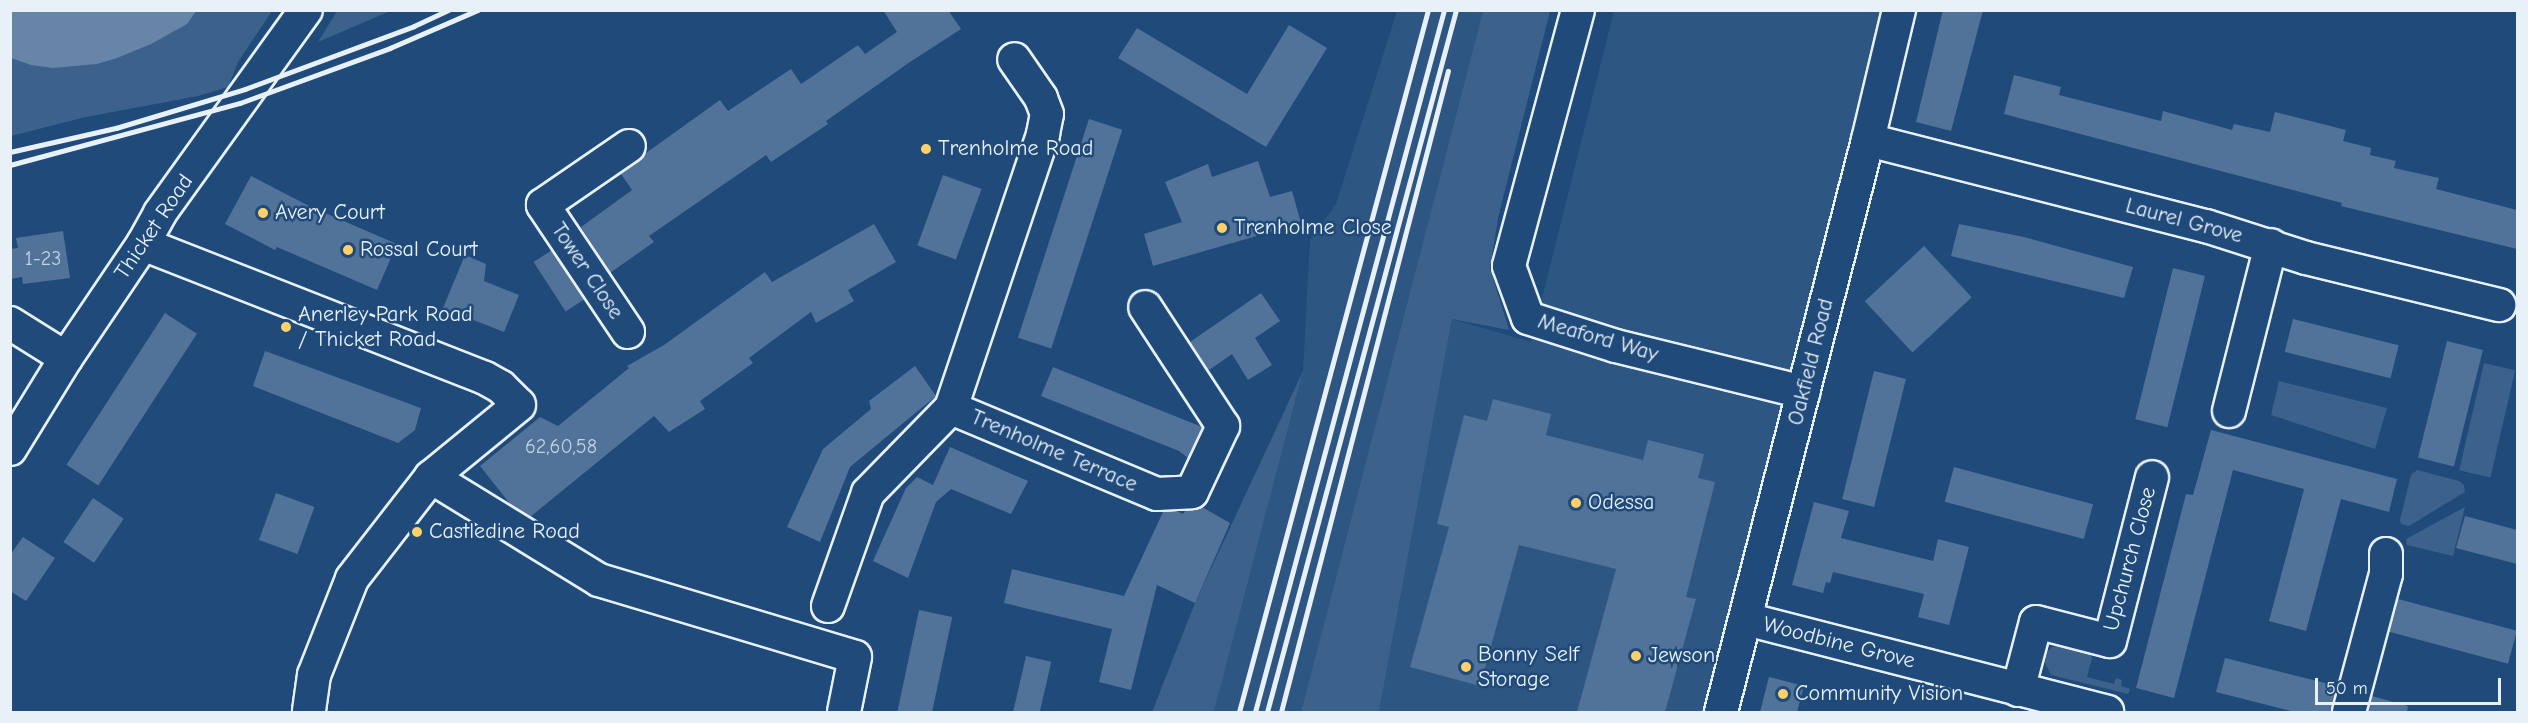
<!DOCTYPE html>
<html>
<head>
<meta charset="utf-8">
<style>
  body { margin:0 }
  #map { position:relative; width:2528px; height:723px; overflow:hidden; background:#1f4a7a; font-family:"Comic Neue",sans-serif }
  div>[style] { position:absolute }
  [style*='--x'] { left:calc(var(--x)*1px); top:calc(var(--y)*1px); width:calc(var(--w)*1px); rotate:calc(var(--a)*1deg) }
  .built>* { inset:0; background:#2e5683 }
  .green>* { inset:0; background:#3c628c; transform-origin:0 0 }
  .water>* { inset:0; background:#6685a7 }
  .building>* { inset:0; background:#517399; transform-origin:0 0 }
  .roads { filter:drop-shadow(2px 0 #e8f1f8) drop-shadow(-2px 0 #e8f1f8) drop-shadow(0 2px #e8f1f8) drop-shadow(0 -2px #e8f1f8) }
  .minor>* { height:32px; margin:-16px; padding:0 16px; transform-origin:16px; border-radius:16px; background:#1f4a7a }
  .rail>* { height:4.5px; margin:-2.25px; padding:0 2.25px; transform-origin:2.25px; border-radius:2.25px; background:#e8f1f8 }
  .dots>* { width:16px; height:16px; translate:-50% -50%; box-sizing:border-box; border:3px solid #1f4a7a; border-radius:50% }
  span { translate:-50% -50%; white-space:nowrap; text-align:center; line-height:1.15; -webkit-text-stroke:5px #1f4a7a; paint-order:stroke }
  .number-label { font-size:20px; color:#c2d2e0 }
  .number-label span { -webkit-text-stroke-width:0 }
  .poi-label { font-size:22px; color:#e8f1f8 }
  .left { translate:0 -50%; text-align:left }
  .street-label { font-size:22px; color:#e8f1f8 }
  .frame { position:absolute; inset:0; border:12px solid #e8f1f8; pointer-events:none }
  .scale { position:absolute; left:2315px; top:678px; width:186px; height:27px; box-sizing:border-box; border:3px solid #e8f1f8; border-top:0; padding-left:8px; font-size:18px; line-height:21px; white-space:nowrap; color:#e8f1f8; -webkit-text-stroke:4px #1f4a7a; paint-order:stroke }
</style>
</head>
<body>
<div id="map">
  <div class="built">
    <i style="clip-path:polygon(1397px 11px,1483px 11px,1301px 712px,1214px 712px,1303px 371px,1310px 240px,1336px 204px)"></i>
    <i style="clip-path:polygon(1614px 11px,1888px 11px,1709px 712px,1379px 712px,1452px 319px,1531px 342px)"></i>
  </div>
  <div class="green">
    <i style="clip-path:polygon(11px 11px,272px 11px,238px 62px,228px 87px,198px 96px,86px 117px,11px 136px)"></i>
    <i style="clip-path:polygon(337px 11px,337px 10px,390px 11px,318px 42px)"></i>
    <i style="clip-path:polygon(1483px 11px,1550px 11px,1498px 218px,1490px 268px,1509px 330px,1452px 319px,1379px 712px,1301px 712px)"></i>
    <i style="left:2484px;top:363px;width:32px;height:110px;rotate:13deg"></i>
    <i style="clip-path:polygon(1303px 371px,1214px 712px,1152px 712px,1195px 603px)"></i>
    <i style="clip-path:polygon(2279px 381px,2387px 408px,2375px 449px,2271px 415px)"></i>
    <i style="clip-path:polygon(2417px 470px,2459px 481px,2464px 485px,2465px 492px,2409px 526px,2401px 524px,2400px 520px,2411px 475px)"></i>
    <i style="clip-path:polygon(2465px 507px,2453px 556px,2407px 545px,2406px 539px)"></i>
    <i style="clip-path:polygon(2063px 645px,2090px 652px,2092px 658px,2087px 677px,2114px 684px,2116px 678px,2122px 680px,2121px 686px,2130px 689px,2128px 694px,2051px 675px,2045px 663px,2047px 652px,2052px 647px)"></i>
  </div>
  <div class="water">
    <i style="clip-path:polygon(11px 10px,196px 10px,196px 11px,187px 24px,151px 44px,117px 58px,97px 64px,53px 68px,31px 65px,11px 58px)"></i>
  </div>
  <div class="building">
    <i style="clip-path:polygon(883px 10px,948px 10px,961px 29px,910px 62px,826px 121px,828px 124px,771px 162px,766px 155px,649px 236px,654px 242px,610px 273px,581px 227px,632px 190px,621px 174px,639px 161px,646px 153px,720px 100px,728px 111px,791px 69px,801px 84px,858px 45px,865px 54px,897px 32px)"></i>
    <i style="clip-path:polygon(1943px 10px,1983px 10px,1951px 131px,1916px 122px)"></i>
    <i style="clip-path:polygon(1289px 25px,1327px 48px,1266px 147px,1118px 58px,1137px 28px,1247px 94px)"></i>
    <i style="clip-path:polygon(2014px 75px,2061px 87px,2059px 95px,2161px 121px,2163px 111px,2232px 130px,2234px 124px,2270px 132px,2275px 112px,2346px 130px,2343px 141px,2371px 148px,2370px 155px,2396px 161px,2394px 168px,2439px 178px,2436px 189px,2517px 210px,2517px 249px,2341px 206px,2342px 203px,2004px 114px)"></i>
    <i style="left:1089px;top:119px;width:35px;height:230px;rotate:18deg"></i>
    <i style="clip-path:polygon(1258px 161px,1270px 197px,1292px 191px,1301px 223px,1153px 266px,1144px 234px,1182px 222px,1165px 182px,1208px 164px,1212px 177px)"></i>
    <i style="left:943px;top:175px;width:41px;height:75px;rotate:20deg"></i>
    <i style="clip-path:polygon(251px 176px,311px 207px,397px 244px,377px 290px,277px 247px,275px 250px,225px 224px)"></i>
    <i style="clip-path:polygon(874px 224px,896px 262px,848px 290px,854px 301px,816px 323px,811px 312px,749px 358px,753px 363px,700px 401px,705px 409px,669px 432px,654px 416px,530px 517px,511px 505px,480px 466px,540px 417px,558px 426px,629px 368px,627px 366px,664px 345px,765px 272px,772px 282px)"></i>
    <i style="clip-path:polygon(1959px 224px,2024px 237px,2133px 267px,2124px 298px,1951px 256px)"></i>
    <i style="clip-path:polygon(63px 231px,70px 278px,23px 284px,22px 277px,10px 279px,10px 249px,18px 248px,16px 238px)"></i>
    <i style="left:1924px;top:246px;width:70px;height:81px;rotate:47deg"></i>
    <i style="left:552px;top:250px;width:59px;height:22px;rotate:57deg"></i>
    <i style="clip-path:polygon(465px 255px,486px 264px,484px 281px,519px 295px,504px 332px,443px 308px)"></i>
    <i style="left:2173px;top:268px;width:33px;height:156px;rotate:14deg"></i>
    <i style="clip-path:polygon(1261px 293px,1280px 321px,1255px 338px,1272px 365px,1248px 380px,1232px 354px,1209px 370px,1190px 342px)"></i>
    <i style="left:165px;top:313px;width:38px;height:181px;rotate:33deg"></i>
    <i style="left:2293px;top:319px;width:109px;height:34px;rotate:14deg"></i>
    <i style="left:2447px;top:341px;width:37px;height:120px;rotate:14deg"></i>
    <i style="clip-path:polygon(265px 351px,421px 408px,415px 430px,398px 443px,253px 386px)"></i>
    <i style="clip-path:polygon(915px 366px,936px 396px,850px 467px,820px 542px,787px 527px,823px 449px,871px 409px,869px 401px)"></i>
    <i style="clip-path:polygon(1053px 367px,1202px 427px,1188px 458px,1179px 451px,1041px 396px)"></i>
    <i style="left:1874px;top:371px;width:33px;height:132px;rotate:14deg"></i>
    <i style="clip-path:polygon(1493px 399px,1551px 414px,1546px 435px,1643px 460px,1648px 440px,1704px 454px,1698px 478px,1715px 482px,1686px 597px,1696px 599px,1665px 712px,1577px 712px,1616px 569px,1519px 545px,1480px 686px,1410px 667px,1449px 527px,1437px 524px,1464px 415px,1487px 421px)"></i>
    <i style="clip-path:polygon(2211px 430px,2397px 479px,2389px 512px,2341px 499px,2306px 631px,2269px 621px,2304px 489px,2233px 470px,2174px 698px,2136px 688px,2186px 494px,2193px 495px)"></i>
    <i style="clip-path:polygon(950px 447px,1028px 481px,1011px 514px,951px 489px,936px 502px,908px 578px,873px 561px,906px 488px,917px 477px,933px 485px)"></i>
    <i style="left:1954px;top:467px;width:144px;height:36px;rotate:15deg"></i>
    <i style="left:276px;top:493px;width:41px;height:50px;rotate:20deg"></i>
    <i style="left:93px;top:498px;width:37px;height:53px;rotate:34deg"></i>
    <i style="clip-path:polygon(1814px 502px,1849px 511px,1841px 538px,1933px 561px,1938px 539px,1969px 547px,1949px 625px,1918px 617px,1924px 594px,1833px 572px,1830px 583px,1826px 582px,1823px 593px,1792px 585px)"></i>
    <i style="clip-path:polygon(1202px 507px,1230px 523px,1195px 603px,1157px 585px,1131px 690px,1099px 682px,1112px 629px,1004px 603px,1012px 569px,1124px 596px,1163px 512px,1176px 511px,1183px 514px,1186px 510px)"></i>
    <i style="clip-path:polygon(2465px 516px,2517px 530px,2517px 564px,2456px 548px)"></i>
    <i style="clip-path:polygon(23px 537px,55px 558px,26px 601px,10px 591px,10px 555px)"></i>
    <i style="left:2398px;top:599px;width:123px;height:34px;rotate:15deg"></i>
    <i style="left:919px;top:610px;width:34px;height:105px;rotate:12deg"></i>
    <i style="left:1026px;top:656px;width:26px;height:58px;rotate:13deg"></i>
    <i style="clip-path:polygon(2225px 658px,2337px 686px,2332px 712px,2295px 712px,2216px 692px)"></i>
    <i style="clip-path:polygon(1769px 677px,1804px 686px,1797px 712px,1760px 712px)"></i>
    <i style="clip-path:polygon(2372px 696px,2408px 706px,2407px 712px,2367px 712px)"></i>
  </div>
  <div class="roads">
    <div class="minor">
      <i style="--x:1578;--y:10;--w:265;--a:105.1"></i>
      <i style="--x:1509;--y:266;--w:55;--a:69.9"></i>
      <i style="--x:1528;--y:318;--w:92;--a:17.7"></i>
      <i style="--x:1616;--y:346;--w:193;--a:13.8"></i>
      <i style="--x:1868;--y:140;--w:349;--a:14.3"></i>
      <i style="--x:2206;--y:226;--w:105;--a:17.7"></i>
      <i style="--x:2306;--y:258;--w:199;--a:13.7"></i>
      <i style="--x:143;--y:244;--w:367;--a:21.4"></i>
      <i style="--x:485;--y:378;--w:18;--a:29"></i>
      <i style="--x:501;--y:387;--w:25;--a:45"></i>
      <i style="--x:519;--y:405;--w:114;--a:140.7"></i>
      <i style="--x:431;--y:477;--w:129;--a:127.8"></i>
      <i style="--x:352;--y:579;--w:103;--a:111.6"></i>
      <i style="--x:314;--y:675;--w:37;--a:98"></i>
      <i style="--x:10;--y:323;--w:66;--a:32"></i>
      <i style="--x:628;--y:332;--w:153;--a:-123.8"></i>
      <i style="--x:543;--y:205;--w:104;--a:-34.5"></i>
      <i style="--x:951;--y:408;--w:223;--a:22.7"></i>
      <i style="--x:1157;--y:494;--w:35;--a:-3"></i>
      <i style="--x:1192;--y:492;--w:73;--a:-64.8"></i>
      <i style="--x:1223;--y:426;--w:142;--a:-123.2"></i>
      <i style="--x:2229;--y:411;--w:171;--a:-75.8"></i>
      <i style="--x:10;--y:449;--w:107;--a:-58.4"></i>
      <i style="--x:66;--y:358;--w:138;--a:-56"></i>
      <i style="--x:143;--y:244;--w:35;--a:-61"></i>
      <i style="--x:160;--y:213;--w:250;--a:-54.3"></i>
      <i style="--x:431;--y:477;--w:197;--a:31.5"></i>
      <i style="--x:599;--y:580;--w:267;--a:16.7"></i>
      <i style="--x:855;--y:657;--w:56;--a:101.3"></i>
      <i style="--x:828;--y:606;--w:120;--a:-70.5"></i>
      <i style="--x:868;--y:493;--w:119;--a:-45.7"></i>
      <i style="--x:951;--y:408;--w:289;--a:-71.4"></i>
      <i style="--x:1043;--y:134;--w:20;--a:-79"></i>
      <i style="--x:1047;--y:114;--w:17;--a:-111"></i>
      <i style="--x:1041;--y:98;--w:47;--a:-124.7"></i>
      <i style="--x:1746;--y:619;--w:373;--a:14.4"></i>
      <i style="--x:2018;--y:690;--w:70;--a:-75.2"></i>
      <i style="--x:2036;--y:622;--w:76;--a:14.4"></i>
      <i style="--x:2110;--y:641;--w:169;--a:-75.6"></i>
      <i style="--x:1721;--y:712;--w:591;--a:-75.59"></i>
      <i style="--x:1868;--y:140;--w:134;--a:-76.6"></i>
      <i style="--x:2349;--y:712;--w:143;--a:-75"></i>
      <i style="--x:2386;--y:574;--w:20;--a:-90"></i>
    </div>
  </div>
  <div class="rail">
    <i style="--x:10;--y:152;--w:109;--a:-12.8"></i>
    <i style="--x:116;--y:128;--w:135;--a:-16.8"></i>
    <i style="--x:245;--y:89;--w:180;--a:-20.4"></i>
    <i style="--x:414;--y:26;--w:38;--a:-25"></i>
    <i style="--x:10;--y:165;--w:238;--a:-15.1"></i>
    <i style="--x:240;--y:103;--w:160;--a:-20.1"></i>
    <i style="--x:390;--y:48;--w:96;--a:-23.4"></i>
    <i style="--x:1239;--y:712;--w:727;--a:-74.93"></i>
    <i style="--x:1255;--y:712;--w:727;--a:-74.93"></i>
    <i style="--x:1267;--y:712;--w:727;--a:-74.93"></i>
    <i style="--x:1281;--y:712;--w:662;--a:-75.4"></i>
  </div>
  <div class="dots">
    <i style="left:926px;top:149px;background:#ffd166"></i>
    <i style="left:263px;top:213px;background:#ffd166"></i>
    <i style="left:1222px;top:228px;background:#ffd166"></i>
    <i style="left:348px;top:250px;background:#ffd166"></i>
    <i style="left:286px;top:327px;background:#ffd166"></i>
    <i style="left:1576px;top:503px;background:#ffd166"></i>
    <i style="left:417px;top:532px;background:#ffd166"></i>
    <i style="left:1636px;top:656px;background:#ffd166"></i>
    <i style="left:1466px;top:667px;background:#ffd166"></i>
    <i style="left:1783px;top:694px;background:#ffd166"></i>
  </div>
  <div class="number-label">
    <span style="left:43px;top:258px">1-23</span>
    <span style="left:561px;top:446px">62,60,58</span>
  </div>
  <div class="poi-label">
    <span class="left" style="left:938px;top:149px">Trenholme Road</span>
    <span class="left" style="left:275px;top:213px">Avery Court</span>
    <span class="left" style="left:1234px;top:228px">Trenholme Close</span>
    <span class="left" style="left:360px;top:250px">Rossal Court</span>
    <span class="left" style="left:298px;top:327px">Anerley Park Road<br>/ Thicket Road</span>
    <span class="left" style="left:1588px;top:503px">Odessa</span>
    <span class="left" style="left:429px;top:532px">Castledine Road</span>
    <span class="left" style="left:1478px;top:667px">Bonny Self<br>Storage</span>
    <span class="left" style="left:1648px;top:656px">Jewson</span>
    <span class="left" style="left:1795px;top:694px">Community Vision</span>
  </div>
  <div class="street-label">
    <span style="left:2184px;top:221px;rotate:15deg">Laurel Grove</span>
    <span style="left:154px;top:227px;rotate:-56deg">Thicket Road</span>
    <span style="left:587px;top:271px;rotate:56deg">Tower Close</span>
    <span style="left:1598px;top:338px;rotate:16deg">Meaford Way</span>
    <span style="left:1811px;top:362px;rotate:-76deg">Oakfield Road</span>
    <span style="left:1054px;top:451px;rotate:23deg">Trenholme Terrace</span>
    <span style="left:2130px;top:559px;rotate:-75deg">Upchurch Close</span>
    <span style="left:1839px;top:643px;rotate:14deg">Woodbine Grove</span>
  </div>
  <div class="frame"></div>
  <div class="scale">50 m</div>
</div>
</body>
</html>
